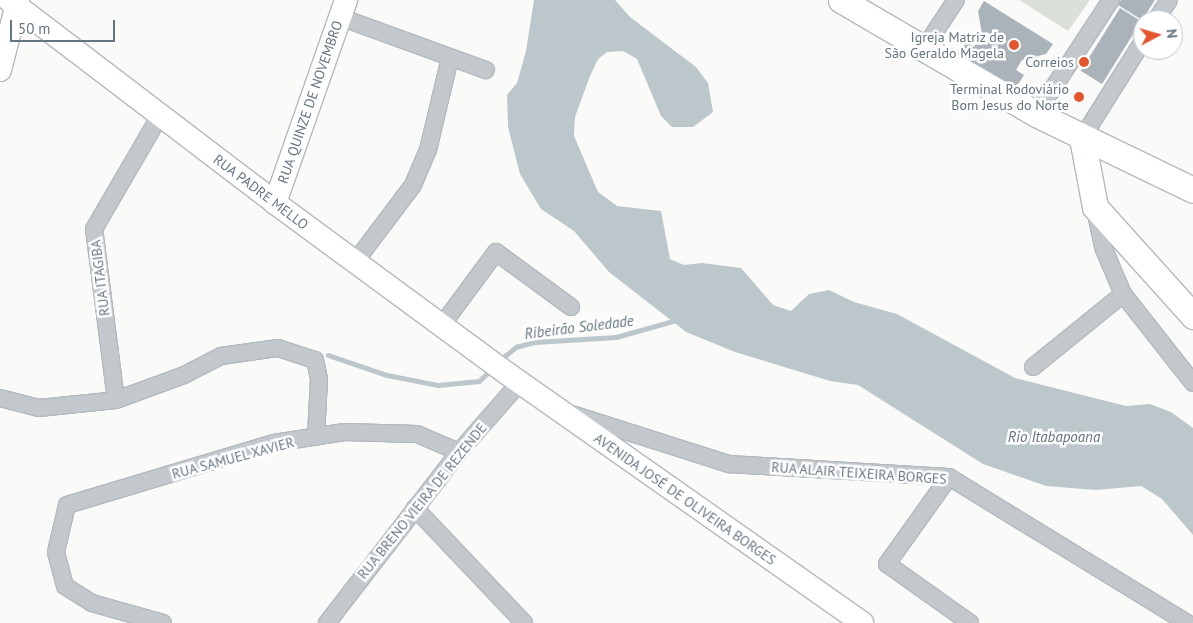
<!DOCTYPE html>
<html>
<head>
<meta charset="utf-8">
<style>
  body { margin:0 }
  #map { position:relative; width:1193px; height:623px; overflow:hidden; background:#fafaf8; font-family:"PT Sans",sans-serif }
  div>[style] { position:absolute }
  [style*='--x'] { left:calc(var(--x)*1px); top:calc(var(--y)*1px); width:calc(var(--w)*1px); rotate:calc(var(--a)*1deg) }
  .green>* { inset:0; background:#dadfd7 }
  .water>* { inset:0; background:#bbc7cb }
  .stream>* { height:4.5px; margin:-2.25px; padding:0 2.25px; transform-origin:2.25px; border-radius:2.25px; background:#bbc7cb }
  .building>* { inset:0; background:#aab3b9; transform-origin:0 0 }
  .roads { filter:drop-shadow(1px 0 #b3babf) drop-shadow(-1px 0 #b3babf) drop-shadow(0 1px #b3babf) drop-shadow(0 -1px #b3babf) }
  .street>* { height:16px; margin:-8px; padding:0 8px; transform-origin:8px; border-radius:8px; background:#c3c8cc }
  .secondary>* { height:22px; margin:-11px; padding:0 11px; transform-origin:11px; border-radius:11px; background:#fff }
  .primary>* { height:25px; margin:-12.5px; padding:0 12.5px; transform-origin:12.5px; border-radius:12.5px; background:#fff }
  .dots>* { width:14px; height:14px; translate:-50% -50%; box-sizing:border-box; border:2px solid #fff; border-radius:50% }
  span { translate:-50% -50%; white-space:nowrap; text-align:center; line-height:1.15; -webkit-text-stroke:5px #fff; paint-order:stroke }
  .poi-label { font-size:14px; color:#657683 }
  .right { translate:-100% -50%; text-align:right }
  .street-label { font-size:14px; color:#657683 }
  .water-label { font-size:15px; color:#60757c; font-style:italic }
  .north { position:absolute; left:1133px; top:10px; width:50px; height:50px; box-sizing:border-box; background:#fff; border:1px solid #c1c8cd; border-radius:50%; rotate:84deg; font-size:14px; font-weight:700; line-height:20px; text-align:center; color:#657683 }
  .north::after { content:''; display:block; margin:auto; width:18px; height:22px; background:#e4572e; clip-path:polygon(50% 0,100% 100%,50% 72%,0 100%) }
  .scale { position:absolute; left:10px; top:20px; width:105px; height:22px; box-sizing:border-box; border:2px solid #657683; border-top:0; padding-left:6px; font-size:15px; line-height:18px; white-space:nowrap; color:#657683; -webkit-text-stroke:4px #fff; paint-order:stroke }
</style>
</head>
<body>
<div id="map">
  <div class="green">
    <i style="clip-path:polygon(1019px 0,1090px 0,1068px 31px)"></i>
  </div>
  <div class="water">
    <i style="clip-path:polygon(534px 0,615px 0,630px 17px,696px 67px,708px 83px,713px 112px,693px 127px,672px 127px,661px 116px,637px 59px,623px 51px,607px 52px,598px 59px,590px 76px,575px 117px,574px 136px,598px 192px,617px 206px,661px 211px,670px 259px,684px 265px,702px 263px,741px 268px,773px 305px,791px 311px,809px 294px,829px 290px,854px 302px,897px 314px,1015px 378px,1126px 406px,1150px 404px,1171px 412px,1193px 428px,1193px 535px,1162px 499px,1141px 486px,1096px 490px,1046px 486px,983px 464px,858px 385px,830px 381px,735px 352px,686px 332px,609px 272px,574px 231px,541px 209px,520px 174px,508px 127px,507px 95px,517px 83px,526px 51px)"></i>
  </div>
  <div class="stream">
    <i style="--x:328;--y:355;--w:62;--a:18.7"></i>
    <i style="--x:387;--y:375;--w:52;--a:11.1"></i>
    <i style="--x:438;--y:385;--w:41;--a:-5.6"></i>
    <i style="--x:479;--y:381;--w:18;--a:-43"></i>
    <i style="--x:500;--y:360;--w:21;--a:-39"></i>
    <i style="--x:516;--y:347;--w:20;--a:-15"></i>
    <i style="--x:535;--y:342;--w:81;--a:-3.5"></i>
    <i style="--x:616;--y:337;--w:63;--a:-15.6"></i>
  </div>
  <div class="building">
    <i style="clip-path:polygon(1121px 0,1155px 0,1142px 20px,1118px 5px)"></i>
    <i style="clip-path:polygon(984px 1px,1053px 44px,1046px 54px,1022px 60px,1016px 70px,1024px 75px,1015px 89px,959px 54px,967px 41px,974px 47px,982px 34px,978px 11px)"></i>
    <i style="left:1120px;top:8px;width:25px;height:74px;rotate:32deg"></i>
  </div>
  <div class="roads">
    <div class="street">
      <i style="--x:340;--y:17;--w:155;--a:20"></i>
      <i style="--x:1156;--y:20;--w:24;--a:-57"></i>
      <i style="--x:923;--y:50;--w:60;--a:-56.6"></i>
      <i style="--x:1036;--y:114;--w:136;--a:-56.7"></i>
      <i style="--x:1082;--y:138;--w:115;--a:-57.8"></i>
      <i style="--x:1095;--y:209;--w:39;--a:78"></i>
      <i style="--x:1103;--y:247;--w:51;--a:66.9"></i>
      <i style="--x:1123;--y:294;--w:113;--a:51.8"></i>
      <i style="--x:355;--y:262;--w:96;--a:-53"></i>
      <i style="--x:413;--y:185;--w:38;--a:-67"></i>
      <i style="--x:428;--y:150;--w:95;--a:-76.6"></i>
      <i style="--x:442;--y:325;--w:91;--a:-53.5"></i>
      <i style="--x:496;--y:252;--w:93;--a:36.3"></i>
      <i style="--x:1033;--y:367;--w:116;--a:-39"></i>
      <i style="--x:0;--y:398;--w:40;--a:14.4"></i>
      <i style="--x:39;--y:408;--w:77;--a:-5.9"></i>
      <i style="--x:116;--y:400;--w:72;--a:-20.2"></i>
      <i style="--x:184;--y:375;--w:42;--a:-27.2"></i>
      <i style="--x:221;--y:356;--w:58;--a:-8"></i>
      <i style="--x:278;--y:348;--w:39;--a:18"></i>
      <i style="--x:315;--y:360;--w:19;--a:78"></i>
      <i style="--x:319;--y:379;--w:58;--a:93"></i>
      <i style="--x:116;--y:400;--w:172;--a:-97.3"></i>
      <i style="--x:94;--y:229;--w:133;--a:-59.8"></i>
      <i style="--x:575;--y:415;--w:162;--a:17.7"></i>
      <i style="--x:729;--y:464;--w:220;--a:3.4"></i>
      <i style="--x:949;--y:477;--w:279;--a:31.5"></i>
      <i style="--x:949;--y:477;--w:107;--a:125.5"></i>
      <i style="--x:887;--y:564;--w:102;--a:35.4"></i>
      <i style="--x:415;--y:508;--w:158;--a:46.5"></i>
      <i style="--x:163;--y:623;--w:74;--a:-164.3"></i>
      <i style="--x:92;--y:603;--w:32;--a:-148"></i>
      <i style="--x:65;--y:586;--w:35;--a:-105"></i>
      <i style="--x:56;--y:552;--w:48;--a:-76.8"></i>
      <i style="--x:67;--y:505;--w:216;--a:-16.7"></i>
      <i style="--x:274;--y:443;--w:71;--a:-8.9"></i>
      <i style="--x:344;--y:432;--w:73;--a:1.6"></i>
      <i style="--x:417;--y:434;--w:46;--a:23.2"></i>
      <i style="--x:327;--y:623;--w:216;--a:-52.3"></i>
      <i style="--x:459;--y:452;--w:93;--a:-48.9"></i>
    </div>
    <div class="secondary">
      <i style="--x:9;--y:0;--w:335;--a:37.3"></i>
      <i style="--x:275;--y:203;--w:289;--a:36.3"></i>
      <i style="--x:508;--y:374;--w:433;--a:35.1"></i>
      <i style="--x:0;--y:70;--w:72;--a:-75.6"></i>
      <i style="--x:275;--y:203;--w:215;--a:-70.7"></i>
    </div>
    <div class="primary">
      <i style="--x:841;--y:0;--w:226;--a:30.3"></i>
      <i style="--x:1036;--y:114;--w:174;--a:25.8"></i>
      <i style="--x:1082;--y:138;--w:70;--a:79.3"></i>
      <i style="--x:1095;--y:207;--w:147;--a:48"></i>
    </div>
  </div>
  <div class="dots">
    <i style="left:1014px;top:45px;background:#e4572e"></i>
    <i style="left:1084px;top:62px;background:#e4572e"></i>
    <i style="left:1079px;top:97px;background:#e4572e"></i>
  </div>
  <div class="poi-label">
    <span class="right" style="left:1004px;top:45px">Igreja Matriz de<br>São Geraldo Magela</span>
    <span class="right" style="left:1074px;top:62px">Correios</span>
    <span class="right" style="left:1069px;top:97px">Terminal Rodoviário<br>Bom Jesus do Norte</span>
  </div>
  <div class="street-label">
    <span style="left:310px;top:102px;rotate:-71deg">RUA QUINZE DE NOVEMBRO</span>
    <span style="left:261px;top:192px;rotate:37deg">RUA PADRE MELLO</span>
    <span style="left:100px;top:278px;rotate:-97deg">RUA ITAGIBA</span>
    <span style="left:233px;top:458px;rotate:-15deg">RUA SAMUEL XAVIER</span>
    <span style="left:859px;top:473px;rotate:4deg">RUA ALAIR TEIXEIRA BORGES</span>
    <span style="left:685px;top:499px;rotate:35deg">AVENIDA JOSÉ DE OLIVEIRA BORGES</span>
    <span style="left:422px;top:501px;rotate:-51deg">RUA BRENO VIEIRA DE REZENDE</span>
  </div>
  <div class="water-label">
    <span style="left:579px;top:327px;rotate:-7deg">Ribeirão Soledade</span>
    <span style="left:1054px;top:437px">Rio Itabapoana</span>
  </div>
  <div class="north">N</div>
  <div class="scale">50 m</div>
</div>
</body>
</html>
